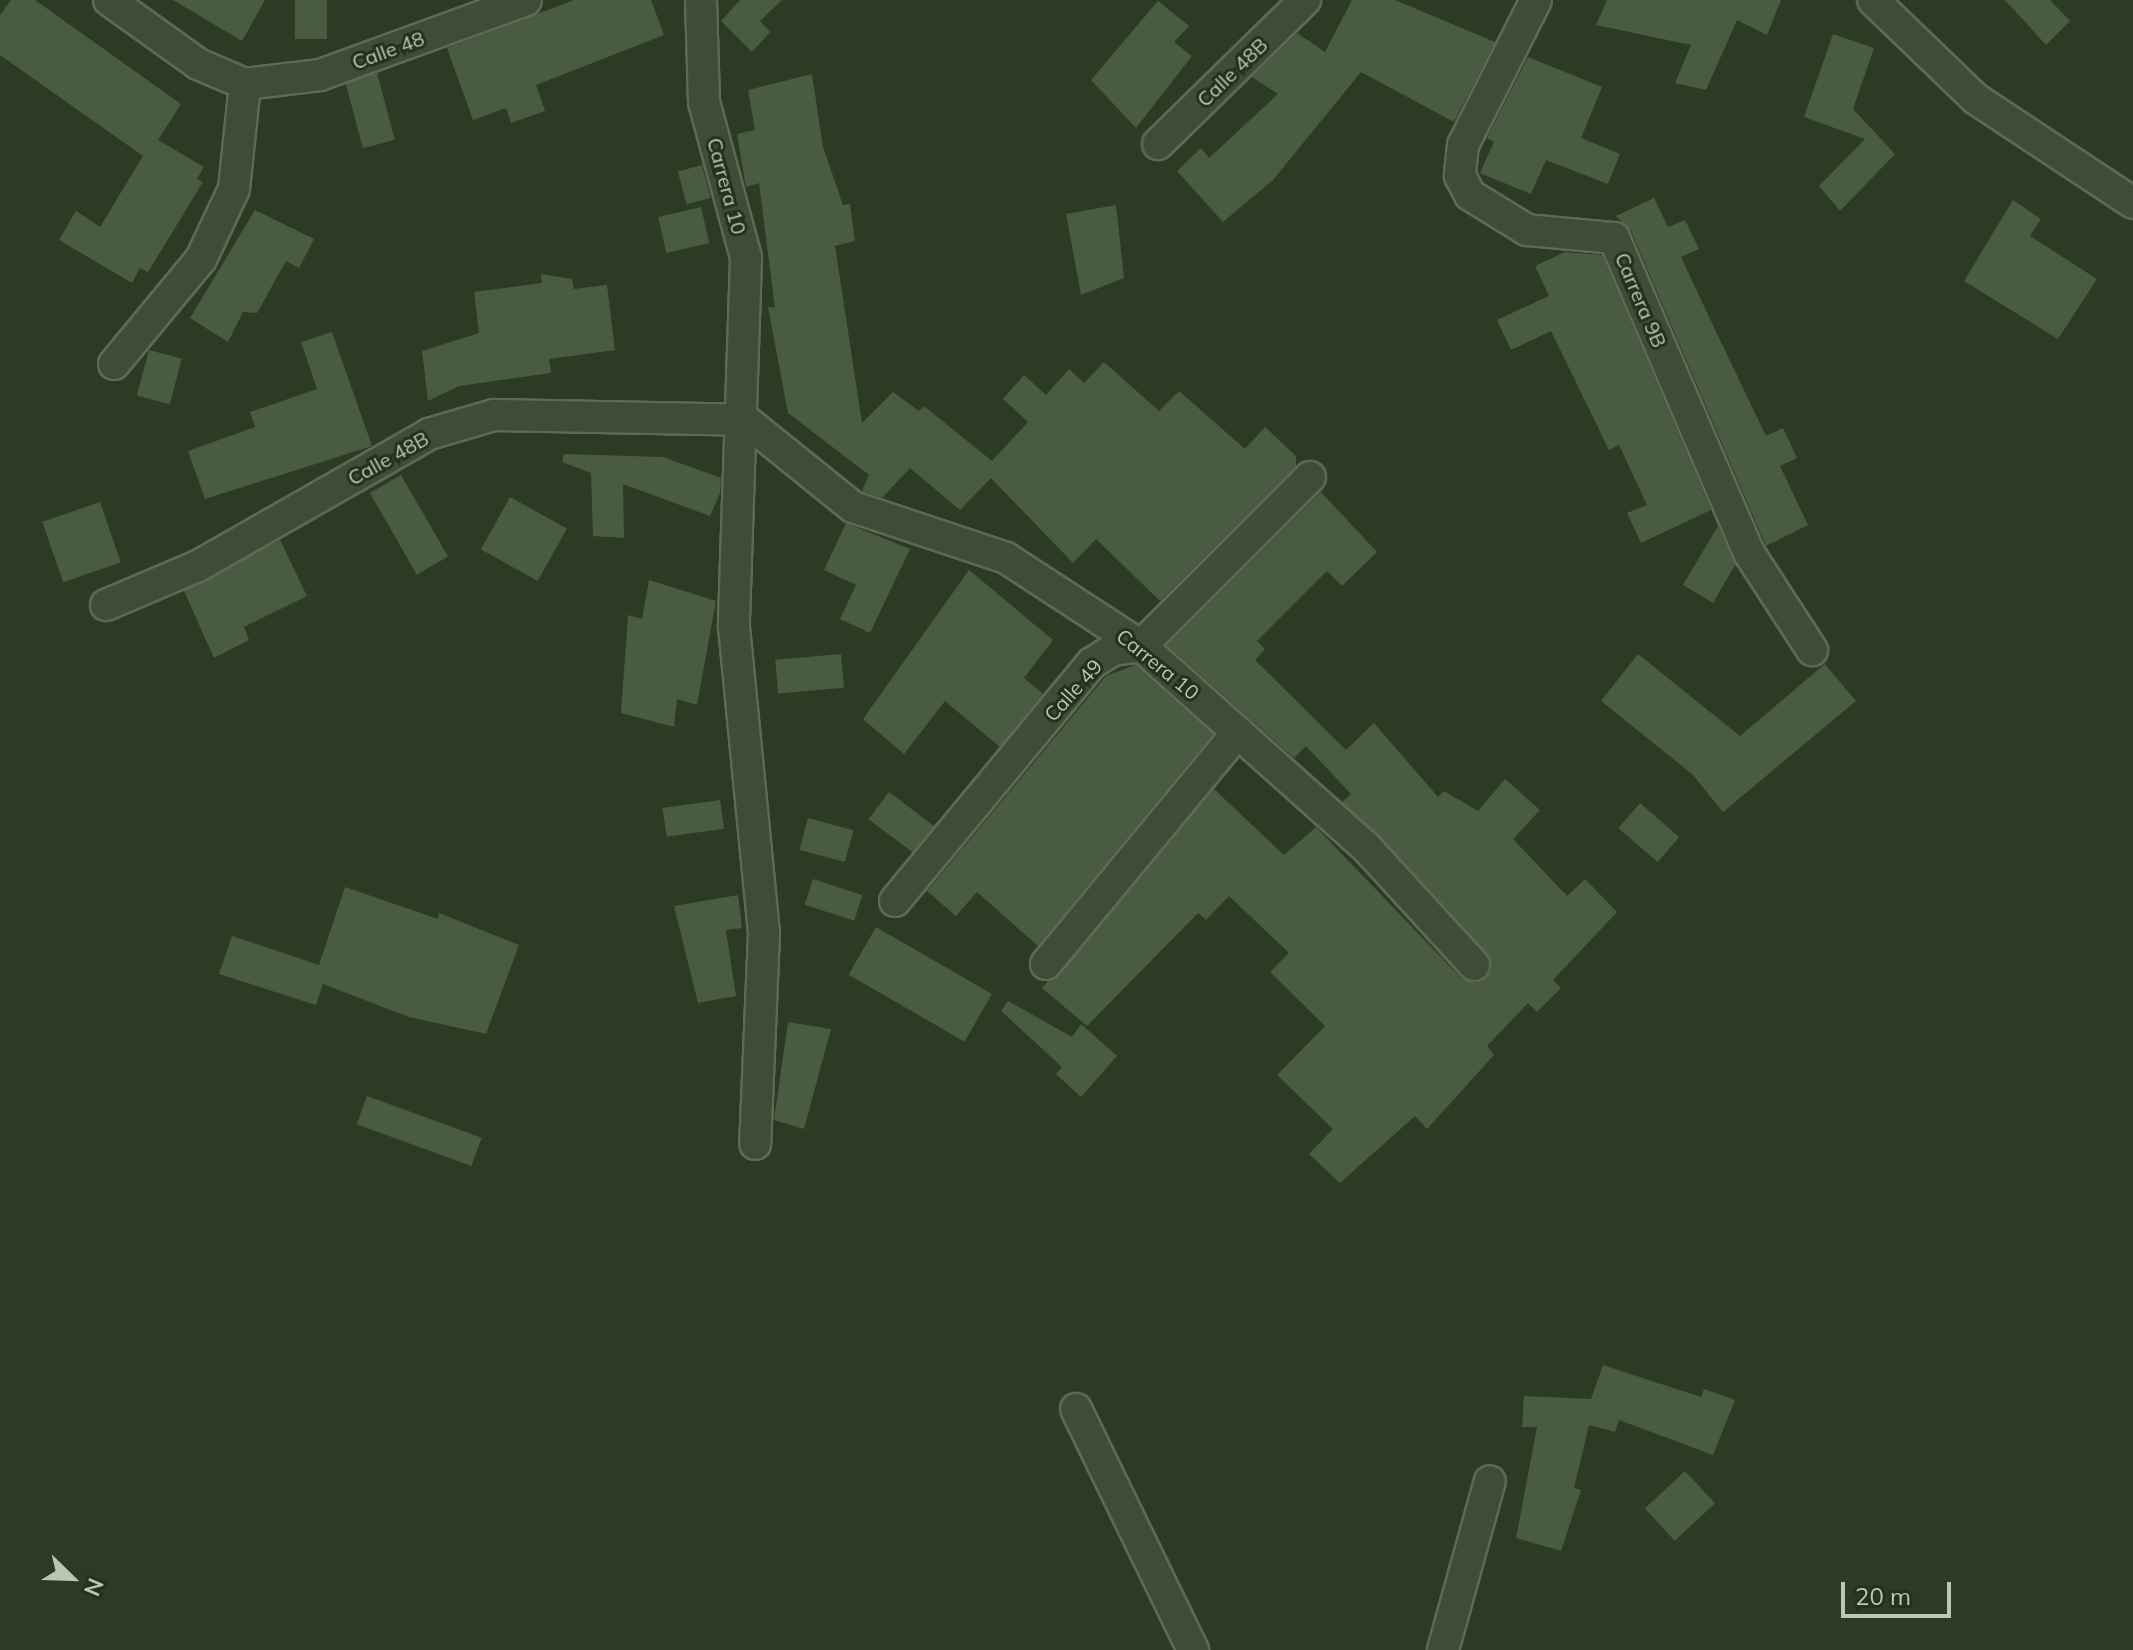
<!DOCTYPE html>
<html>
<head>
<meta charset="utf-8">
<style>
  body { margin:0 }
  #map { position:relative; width:2133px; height:1650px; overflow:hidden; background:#2c3c24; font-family:Mulish,sans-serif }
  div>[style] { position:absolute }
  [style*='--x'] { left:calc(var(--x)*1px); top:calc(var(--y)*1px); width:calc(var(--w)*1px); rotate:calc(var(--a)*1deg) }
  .building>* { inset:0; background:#495b40; transform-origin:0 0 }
  .roads { filter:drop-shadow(2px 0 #5c6a56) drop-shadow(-2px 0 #5c6a56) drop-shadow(0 2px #5c6a56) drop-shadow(0 -2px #5c6a56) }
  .minor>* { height:30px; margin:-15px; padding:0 15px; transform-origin:15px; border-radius:15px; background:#3e4c38 }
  span { translate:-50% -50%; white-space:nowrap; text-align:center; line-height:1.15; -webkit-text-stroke:6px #23311d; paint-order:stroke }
  .street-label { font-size:20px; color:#b9c7b4 }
  .north { position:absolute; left:32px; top:1538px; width:80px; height:80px; -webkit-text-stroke:6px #23311d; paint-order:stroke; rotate:113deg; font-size:22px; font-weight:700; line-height:32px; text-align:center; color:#b9c7b4 }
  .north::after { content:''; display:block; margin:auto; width:28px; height:36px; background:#b9c7b4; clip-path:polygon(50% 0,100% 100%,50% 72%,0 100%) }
  .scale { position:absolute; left:1841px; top:1582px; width:110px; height:36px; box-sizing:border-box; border:4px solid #b9c7b4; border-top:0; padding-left:10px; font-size:24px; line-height:28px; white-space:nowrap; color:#b9c7b4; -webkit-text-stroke:6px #23311d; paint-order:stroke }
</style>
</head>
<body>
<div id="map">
  <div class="building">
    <i style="clip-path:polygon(11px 0,35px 0,181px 104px,158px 140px,204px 167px,197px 179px,203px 182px,148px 272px,140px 268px,132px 283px,59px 240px,76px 211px,100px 227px,143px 156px,0 55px,0 15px)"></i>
    <i style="clip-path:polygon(173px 0,265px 0,242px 41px)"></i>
    <i style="left:295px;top:0;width:32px;height:39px"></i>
    <i style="clip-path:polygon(574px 0,651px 0,664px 35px,536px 85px,545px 111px,511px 123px,506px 108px,473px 120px,447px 48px)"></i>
    <i style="clip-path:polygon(740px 0,782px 0,760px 21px,770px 32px,752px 52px,721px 21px)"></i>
    <i style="clip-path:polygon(1352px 0,1395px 0,1495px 42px,1454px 122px,1361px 72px,1273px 180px,1223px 222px,1177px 171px,1201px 148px,1209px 158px,1278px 94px,1252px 77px,1297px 33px,1325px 52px)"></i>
    <i style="clip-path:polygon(1607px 0,1781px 0,1767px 35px,1737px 20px,1706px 90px,1675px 83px,1691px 45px,1596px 25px)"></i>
    <i style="clip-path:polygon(2005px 0,2050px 0,2070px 21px,2046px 45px)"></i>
    <i style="clip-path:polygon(1158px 1px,1189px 26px,1174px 42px,1192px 56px,1136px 128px,1091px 80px)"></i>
    <i style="clip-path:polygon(1833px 34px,1874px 48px,1853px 109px,1895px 154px,1840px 211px,1819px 186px,1865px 139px,1804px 117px)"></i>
    <i style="clip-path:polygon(1528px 57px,1602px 87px,1581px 138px,1620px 154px,1608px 184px,1546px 160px,1531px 194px,1480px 173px,1494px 142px,1487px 138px)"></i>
    <i style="left:377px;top:73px;width:69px;height:33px;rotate:75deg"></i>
    <i style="clip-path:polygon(812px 74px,823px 147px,843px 205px,850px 204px,855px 241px,835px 246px,862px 423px,893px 392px,919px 411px,924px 406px,992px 461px,1028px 422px,1003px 399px,1024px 375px,1046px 395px,1069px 369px,1084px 383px,1104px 362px,1159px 411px,1179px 391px,1245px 449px,1265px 427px,1296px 456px,1296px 466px,1160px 601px,1096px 539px,1073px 563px,991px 478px,960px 510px,910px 468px,882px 498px,862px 491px,869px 475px,788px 413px,768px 307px,775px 308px,759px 183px,746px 187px,737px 134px,755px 130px,748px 90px)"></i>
    <i style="left:702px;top:165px;width:34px;height:25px;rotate:75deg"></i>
    <i style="clip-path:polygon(1654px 198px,1668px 227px,1685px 220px,1699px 249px,1681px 257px,1709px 317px,1766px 436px,1783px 428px,1797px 458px,1780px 466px,1808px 525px,1766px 546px,1631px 231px,1616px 216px)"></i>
    <i style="clip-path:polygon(2013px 200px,2041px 219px,2030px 236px,2097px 279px,2058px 339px,1964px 281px)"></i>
    <i style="clip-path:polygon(1116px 205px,1124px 278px,1081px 295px,1066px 214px)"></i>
    <i style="left:701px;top:207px;width:37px;height:44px;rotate:77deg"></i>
    <i style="clip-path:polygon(255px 210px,314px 239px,299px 268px,286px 261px,257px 313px,243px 312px,228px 342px,190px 318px)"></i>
    <i style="clip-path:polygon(1565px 252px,1602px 255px,1711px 510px,1641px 543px,1627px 513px,1647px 505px,1619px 445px,1609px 450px,1551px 331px,1511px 350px,1497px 320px,1549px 296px,1535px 266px)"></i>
    <i style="clip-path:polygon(541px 274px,572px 279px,574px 289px,607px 285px,615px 350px,549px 359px,551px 373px,459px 386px,428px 401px,422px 351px,479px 333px,474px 292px,542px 283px)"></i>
    <i style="clip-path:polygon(332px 332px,372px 446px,205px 499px,188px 451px,255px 427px,250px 412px,317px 389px,301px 342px)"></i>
    <i style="left:149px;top:350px;width:34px;height:47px;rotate:15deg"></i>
    <i style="clip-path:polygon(564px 454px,663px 457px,721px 478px,720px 493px,710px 516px,623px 484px,624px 538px,593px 536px,591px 473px,562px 462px)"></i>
    <i style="left:401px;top:475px;width:94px;height:36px;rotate:60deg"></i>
    <i style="clip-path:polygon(1321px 492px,1377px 552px,1342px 586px,1327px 571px,1257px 641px,1265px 649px,1255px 660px,1346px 750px,1374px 723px,1438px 797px,1444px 791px,1478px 811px,1505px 779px,1540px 810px,1513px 839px,1567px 896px,1585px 879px,1617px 912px,1553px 980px,1561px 988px,1537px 1012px,1528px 1003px,1487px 1046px,1494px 1055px,1427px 1129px,1415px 1116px,1340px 1183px,1309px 1154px,1333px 1129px,1277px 1075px,1325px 1026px,1270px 972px,1289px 953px,1229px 896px,1206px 920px,1198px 913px,1087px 1026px,1042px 988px,1214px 789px,1284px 855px,1316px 827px,1461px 978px,1477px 983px,1491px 971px,1487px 953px,1342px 802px,1351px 794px,1306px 746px,1294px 758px,1167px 645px)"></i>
    <i style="left:510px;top:497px;width:65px;height:60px;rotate:29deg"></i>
    <i style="left:100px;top:502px;width:64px;height:61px;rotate:71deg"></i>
    <i style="clip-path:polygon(846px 523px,910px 549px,870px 633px,840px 619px,856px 585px,824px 570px)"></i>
    <i style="clip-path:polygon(1718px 526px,1735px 565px,1713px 603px,1683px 585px)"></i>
    <i style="clip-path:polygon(280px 540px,307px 596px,244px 627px,249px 640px,214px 658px,184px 591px)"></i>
    <i style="clip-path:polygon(969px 570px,1053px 640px,1024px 678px,1043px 694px,1000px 747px,945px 701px,904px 754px,863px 719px)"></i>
    <i style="clip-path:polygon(649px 580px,716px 601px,697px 705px,677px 699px,674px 727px,621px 713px,628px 615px,642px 619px)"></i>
    <i style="left:841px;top:654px;width:34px;height:66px;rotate:85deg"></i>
    <i style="clip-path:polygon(1638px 654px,1740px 736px,1825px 664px,1856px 701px,1723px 812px,1692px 774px,1601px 701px)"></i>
    <i style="clip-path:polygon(1135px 665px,1213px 734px,1038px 946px,977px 892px,956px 916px,927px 891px,1106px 676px)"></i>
    <i style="left:889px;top:792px;width:56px;height:34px;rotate:37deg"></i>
    <i style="left:720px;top:800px;width:29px;height:58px;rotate:82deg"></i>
    <i style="left:1640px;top:803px;width:52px;height:33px;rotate:41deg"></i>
    <i style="left:808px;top:818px;width:47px;height:33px;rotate:15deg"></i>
    <i style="left:813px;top:879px;width:52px;height:27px;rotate:18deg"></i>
    <i style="clip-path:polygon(345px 887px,438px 919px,439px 913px,519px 945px,486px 1034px,409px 1017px,323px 984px,316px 1005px,219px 974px,232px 936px,319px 965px)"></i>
    <i style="clip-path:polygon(738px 895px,742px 928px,726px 930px,736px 996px,698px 1003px,674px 906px)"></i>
    <i style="left:876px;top:927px;width:134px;height:55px;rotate:30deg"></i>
    <i style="clip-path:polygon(1008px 1001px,1072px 1037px,1081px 1024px,1117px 1056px,1081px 1097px,1056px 1074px,1062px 1067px,1001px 1011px)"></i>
    <i style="clip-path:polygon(788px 1022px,831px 1029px,804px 1129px,774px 1120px)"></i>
    <i style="left:367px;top:1096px;width:122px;height:30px;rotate:20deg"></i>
    <i style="clip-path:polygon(1603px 1365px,1701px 1397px,1704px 1389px,1735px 1400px,1713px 1455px,1619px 1420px,1615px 1432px,1589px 1425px,1574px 1488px,1581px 1490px,1561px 1551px,1516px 1538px,1537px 1427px,1522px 1427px,1524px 1396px,1591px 1399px)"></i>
    <i style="left:1685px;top:1471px;width:44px;height:55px;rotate:47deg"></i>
  </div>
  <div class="roads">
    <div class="minor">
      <i style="--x:109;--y:0;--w:110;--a:35.7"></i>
      <i style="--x:198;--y:64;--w:51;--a:23.1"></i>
      <i style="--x:245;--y:84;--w:76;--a:-6.8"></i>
      <i style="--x:320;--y:75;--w:219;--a:-20"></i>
      <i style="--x:701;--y:0;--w:102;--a:88.3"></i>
      <i style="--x:704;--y:102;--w:162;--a:74.9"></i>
      <i style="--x:746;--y:258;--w:369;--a:91.9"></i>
      <i style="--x:734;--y:627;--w:307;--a:84.4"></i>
      <i style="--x:764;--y:933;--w:211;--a:92.4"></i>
      <i style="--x:1536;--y:0;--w:162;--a:116.7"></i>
      <i style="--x:1463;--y:145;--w:31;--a:96"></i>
      <i style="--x:1460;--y:176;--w:21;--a:62"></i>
      <i style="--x:1470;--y:195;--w:67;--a:31.6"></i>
      <i style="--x:1527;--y:230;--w:87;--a:5.3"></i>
      <i style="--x:1614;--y:238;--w:343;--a:66.8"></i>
      <i style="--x:1749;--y:553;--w:116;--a:57"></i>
      <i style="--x:1873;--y:0;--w:143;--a:43.9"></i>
      <i style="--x:1976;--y:99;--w:188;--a:33.5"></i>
      <i style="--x:1158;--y:144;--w:206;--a:-44.4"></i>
      <i style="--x:114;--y:364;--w:136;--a:-50.4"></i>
      <i style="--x:201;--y:259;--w:77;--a:-64.8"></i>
      <i style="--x:234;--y:189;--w:106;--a:-84"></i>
      <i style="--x:106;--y:605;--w:100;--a:-23"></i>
      <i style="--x:198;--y:566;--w:266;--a:-29.7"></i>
      <i style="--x:429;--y:434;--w:68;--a:-16.3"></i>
      <i style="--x:494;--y:415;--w:251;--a:1.1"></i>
      <i style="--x:745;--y:420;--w:139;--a:38.9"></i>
      <i style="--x:853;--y:507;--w:161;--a:18.4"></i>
      <i style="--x:1006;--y:558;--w:161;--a:33.1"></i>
      <i style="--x:1141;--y:646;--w:302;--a:41.8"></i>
      <i style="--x:1366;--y:847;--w:160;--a:47.5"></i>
      <i style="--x:895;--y:901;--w:309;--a:-50.4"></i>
      <i style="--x:1092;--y:663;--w:25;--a:-32"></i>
      <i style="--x:1113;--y:650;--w:28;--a:-8"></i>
      <i style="--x:1141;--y:646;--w:239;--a:-45"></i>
      <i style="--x:1046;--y:964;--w:301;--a:-50.4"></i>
      <i style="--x:1076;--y:1409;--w:268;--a:64.1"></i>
      <i style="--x:1443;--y:1650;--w:175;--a:-74.5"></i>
    </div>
  </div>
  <div class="street-label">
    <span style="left:388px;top:50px;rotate:-20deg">Calle 48</span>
    <span style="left:1232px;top:72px;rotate:-44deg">Calle 48B</span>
    <span style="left:727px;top:186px;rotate:75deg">Carrera 10</span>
    <span style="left:1641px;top:300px;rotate:67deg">Carrera 9B</span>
    <span style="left:388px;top:458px;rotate:-29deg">Calle 48B</span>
    <span style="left:1158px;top:664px;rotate:39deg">Carrera 10</span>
    <span style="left:1073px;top:690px;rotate:-48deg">Calle 49</span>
  </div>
  <div class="north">N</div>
  <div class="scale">20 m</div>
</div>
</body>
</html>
